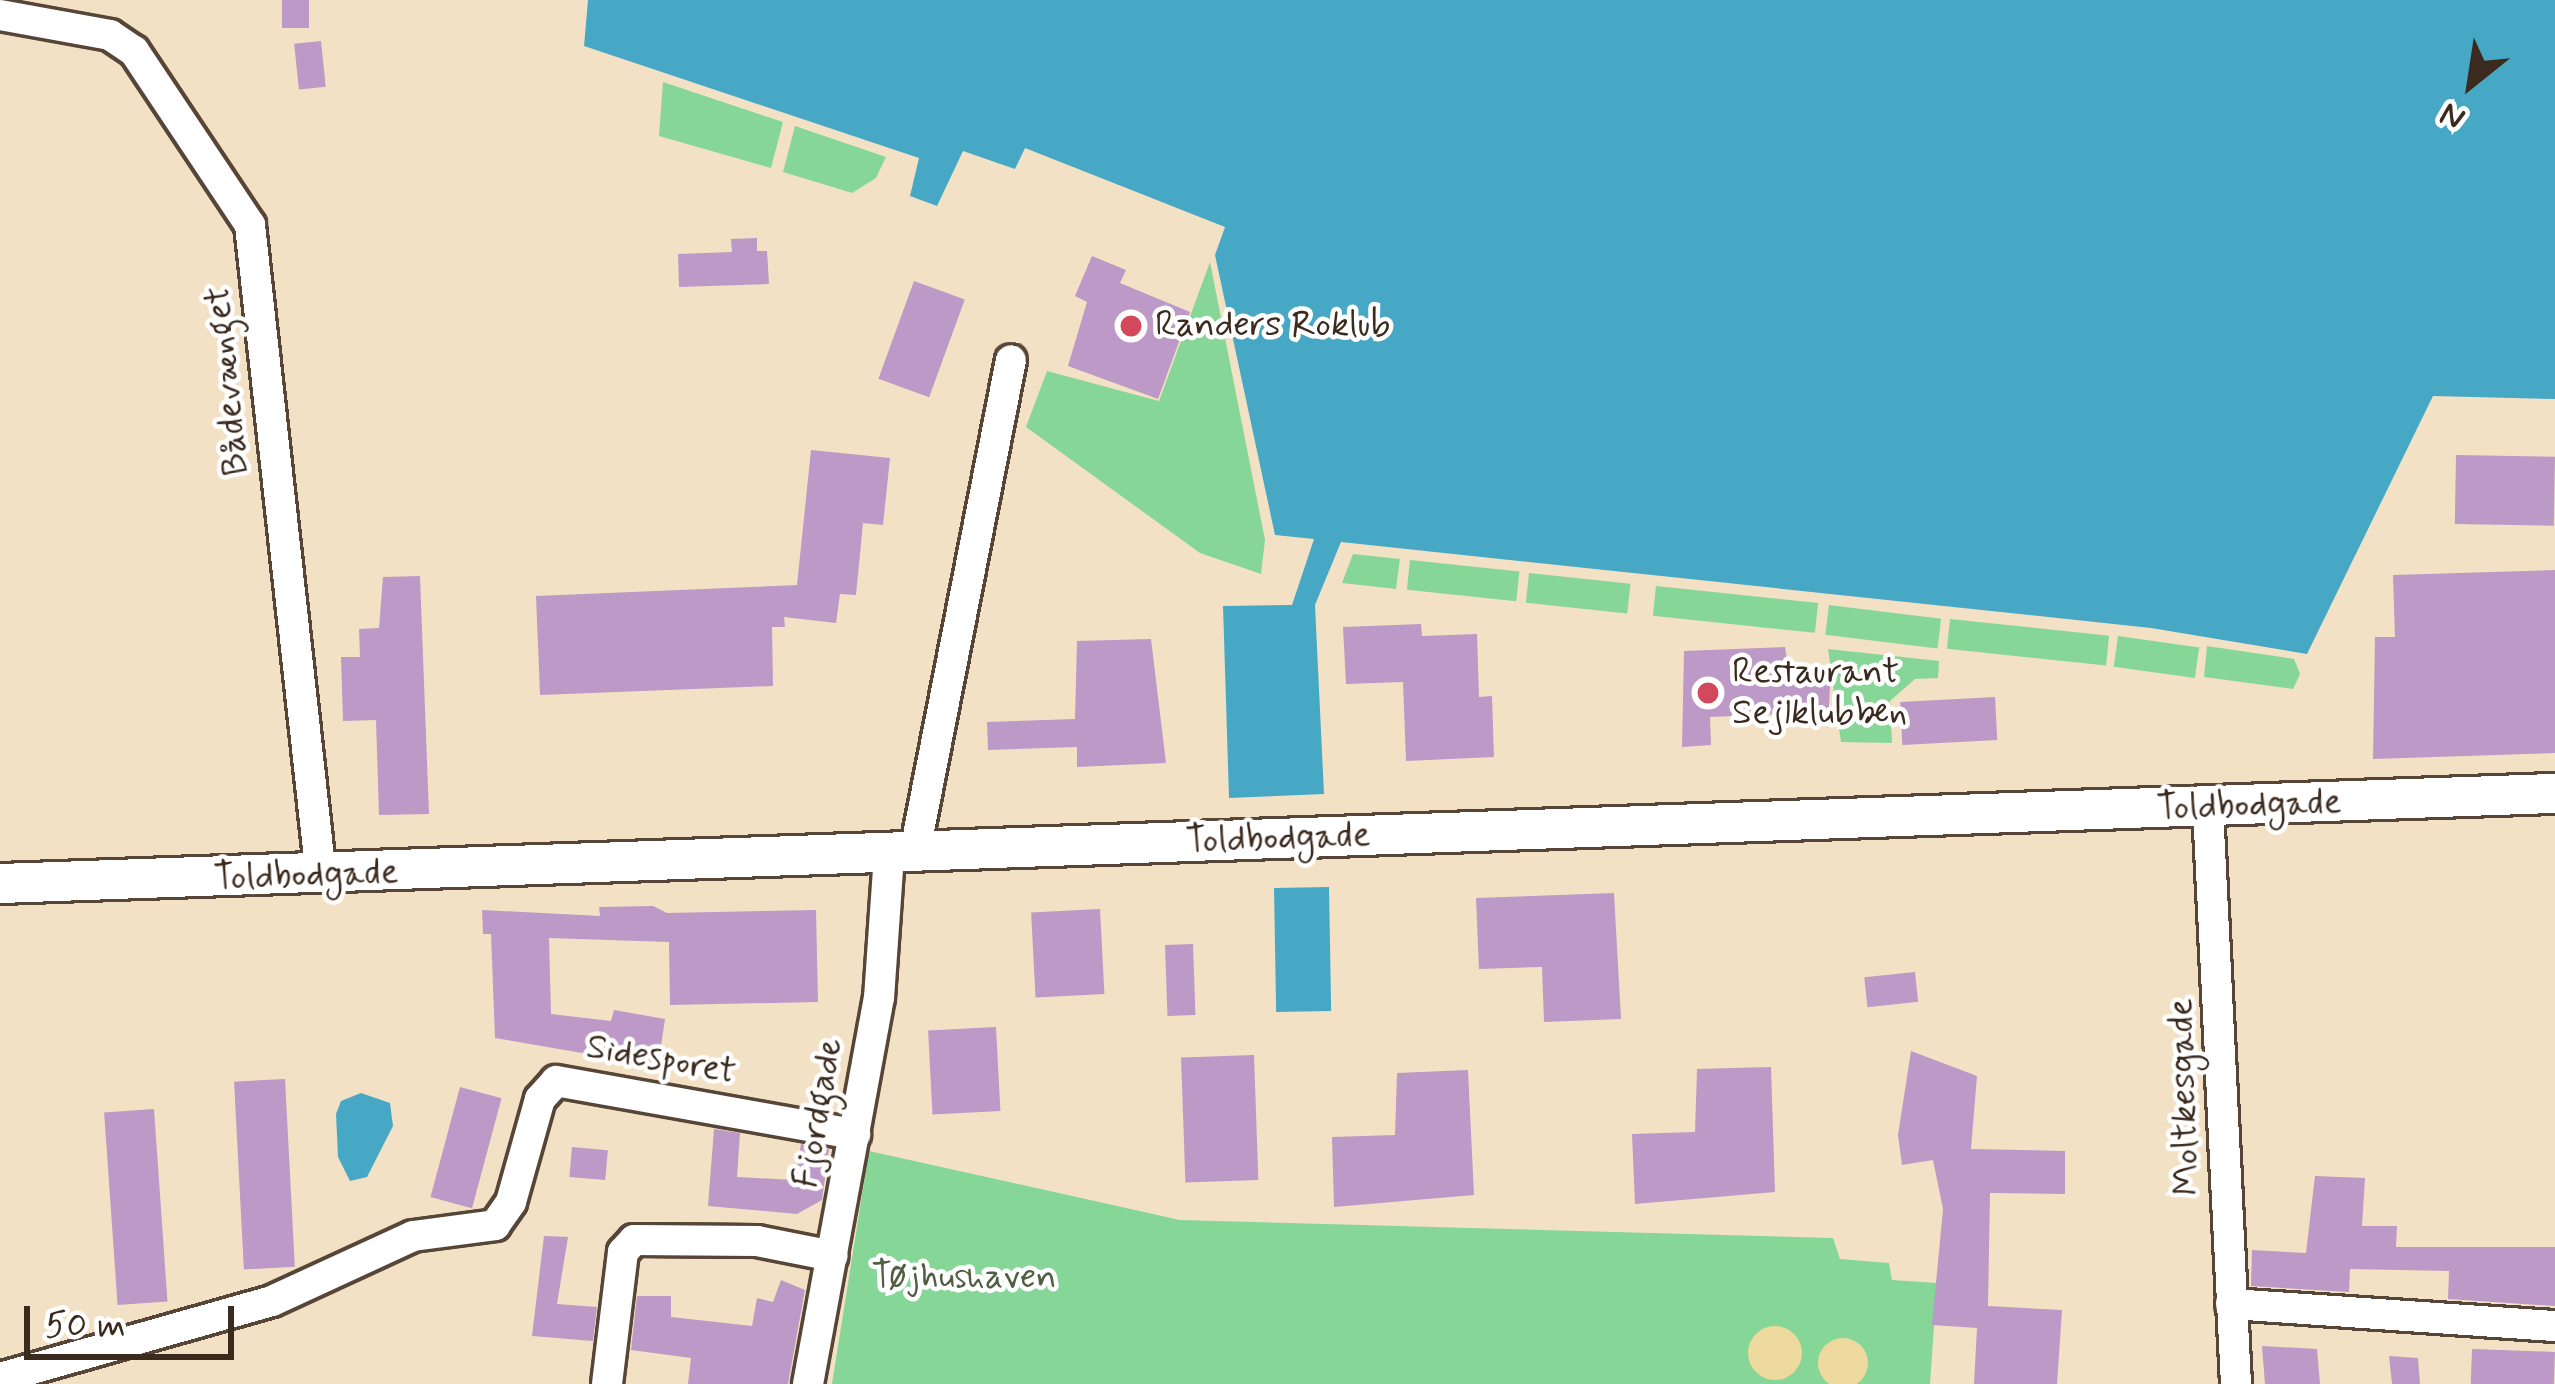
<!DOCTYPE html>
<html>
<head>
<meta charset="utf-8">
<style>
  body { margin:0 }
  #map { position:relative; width:2555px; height:1384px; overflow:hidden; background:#f3e1c5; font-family:Mynerve,sans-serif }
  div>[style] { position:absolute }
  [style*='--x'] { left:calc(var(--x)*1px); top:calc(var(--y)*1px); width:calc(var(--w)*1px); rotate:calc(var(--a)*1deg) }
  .green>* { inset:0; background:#86d797; transform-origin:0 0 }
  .sand>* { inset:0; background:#eeda9e }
  .round { border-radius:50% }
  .water>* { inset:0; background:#47a8c6; transform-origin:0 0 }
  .building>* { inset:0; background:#bc99c6; transform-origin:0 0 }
  .roads { filter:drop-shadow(3px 0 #574537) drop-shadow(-3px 0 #574537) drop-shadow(0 3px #574537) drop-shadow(0 -3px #574537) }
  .minor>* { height:30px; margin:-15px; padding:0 15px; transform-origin:15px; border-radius:15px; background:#fff }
  .tertiary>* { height:39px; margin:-19.5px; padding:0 19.5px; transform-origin:19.5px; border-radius:19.5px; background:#fff }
  .dots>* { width:33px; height:33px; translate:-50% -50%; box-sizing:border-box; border:6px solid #fff; border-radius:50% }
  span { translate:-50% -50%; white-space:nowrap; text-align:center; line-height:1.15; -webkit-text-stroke:9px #fff; paint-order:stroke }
  .poi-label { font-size:36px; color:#3b2a1e }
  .left { translate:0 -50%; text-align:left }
  .street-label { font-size:36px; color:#3b2a1e }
  .park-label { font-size:36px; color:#525e42 }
  .north { position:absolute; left:2411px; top:24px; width:120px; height:120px; -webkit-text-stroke:9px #fff; paint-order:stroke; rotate:210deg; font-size:33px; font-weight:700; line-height:48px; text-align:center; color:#3b2a1e }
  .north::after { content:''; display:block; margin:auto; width:42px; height:54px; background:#3b2a1e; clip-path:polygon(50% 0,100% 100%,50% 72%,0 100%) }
  .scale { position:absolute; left:24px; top:1306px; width:210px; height:54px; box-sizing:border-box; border:6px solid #3b2a1e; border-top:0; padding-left:15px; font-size:36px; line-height:42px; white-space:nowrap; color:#3b2a1e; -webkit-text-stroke:9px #fff; paint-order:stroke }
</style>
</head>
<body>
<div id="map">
  <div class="green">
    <i style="clip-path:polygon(663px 82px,783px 122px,771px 168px,659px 136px)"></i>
    <i style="clip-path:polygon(795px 126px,886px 157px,876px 178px,852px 193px,783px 172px)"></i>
    <i style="clip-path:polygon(1210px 262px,1265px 540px,1261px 574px,1200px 553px,1026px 427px,1047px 371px,1159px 401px)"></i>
    <i style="clip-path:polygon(1353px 554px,1400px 559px,1396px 589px,1342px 583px)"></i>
    <i style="left:1410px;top:560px;width:110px;height:30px;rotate:6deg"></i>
    <i style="left:1529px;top:573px;width:102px;height:30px;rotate:6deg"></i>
    <i style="left:1656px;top:586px;width:163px;height:30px;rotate:6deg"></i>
    <i style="left:1829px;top:605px;width:113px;height:30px;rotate:7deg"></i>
    <i style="left:1950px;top:619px;width:160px;height:30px;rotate:6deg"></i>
    <i style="left:2118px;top:636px;width:82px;height:31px;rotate:8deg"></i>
    <i style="clip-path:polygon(2207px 646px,2294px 659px,2300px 674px,2293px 689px,2204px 677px)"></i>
    <i style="clip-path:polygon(1828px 649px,1939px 661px,1938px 678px,1915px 679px,1890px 701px,1892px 743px,1841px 742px)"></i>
    <i style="clip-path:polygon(869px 1151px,1180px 1220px,1833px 1238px,1840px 1259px,1889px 1263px,1892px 1280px,1937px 1283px,1930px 1384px,832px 1384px)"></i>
  </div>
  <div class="sand">
    <i class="round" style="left:1748px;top:1326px;width:54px;height:54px"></i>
    <i class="round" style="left:1818px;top:1338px;width:50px;height:50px"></i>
  </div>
  <div class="water">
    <i style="clip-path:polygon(588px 0,2555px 0,2555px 399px,2433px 396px,2307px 654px,2151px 628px,1341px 542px,1315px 605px,1324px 794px,1229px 798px,1223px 606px,1292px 605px,1314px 539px,1275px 535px,1215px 255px,1225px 227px,1025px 148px,1015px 169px,963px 151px,937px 206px,910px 196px,919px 158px,584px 46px)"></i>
    <i style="left:1329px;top:887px;width:124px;height:55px;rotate:89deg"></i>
    <i style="clip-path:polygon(361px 1093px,390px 1103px,393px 1126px,367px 1177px,350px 1181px,338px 1157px,336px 1114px,341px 1101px)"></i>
  </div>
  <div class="building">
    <i style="left:282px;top:0;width:27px;height:28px"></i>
    <i style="left:321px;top:41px;width:46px;height:27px;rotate:84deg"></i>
    <i style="clip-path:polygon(757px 238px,757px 251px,767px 251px,769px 284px,679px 287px,678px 254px,732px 252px,731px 239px)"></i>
    <i style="clip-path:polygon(1092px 256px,1126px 270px,1120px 283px,1190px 312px,1158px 399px,1068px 366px,1087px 302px,1075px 296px)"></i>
    <i style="left:914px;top:281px;width:54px;height:104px;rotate:20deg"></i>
    <i style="clip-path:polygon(811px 450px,890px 458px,883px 525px,863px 523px,856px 595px,840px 594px,836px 623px,784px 617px,785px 627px,772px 627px,773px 686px,540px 695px,536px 596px,797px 585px)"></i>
    <i style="left:2456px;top:455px;width:99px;height:69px;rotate:1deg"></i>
    <i style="clip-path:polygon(2555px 570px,2555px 753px,2373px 759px,2375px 637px,2395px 637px,2393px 575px)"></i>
    <i style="clip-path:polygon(420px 576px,429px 814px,379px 815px,376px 720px,343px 721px,341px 657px,360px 657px,359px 629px,379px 628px,383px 577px)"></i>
    <i style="clip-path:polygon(1421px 624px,1422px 636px,1477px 634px,1479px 697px,1492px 696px,1494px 757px,1406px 761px,1403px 682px,1346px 684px,1343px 627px)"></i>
    <i style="clip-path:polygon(1151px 639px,1166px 763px,1077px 767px,1077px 747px,988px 750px,987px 722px,1075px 719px,1077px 641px)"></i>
    <i style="clip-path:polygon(1785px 647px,1788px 667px,1831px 669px,1828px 723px,1805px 722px,1805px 713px,1710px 717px,1711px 745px,1682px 747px,1684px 651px)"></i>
    <i style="left:1995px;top:697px;width:43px;height:95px;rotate:87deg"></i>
    <i style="clip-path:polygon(1614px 893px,1621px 1019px,1544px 1022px,1542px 967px,1479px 969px,1476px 898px)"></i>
    <i style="clip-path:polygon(653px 906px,667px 913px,816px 910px,818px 1002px,670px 1005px,669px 942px,549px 938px,551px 1014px,611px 1021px,614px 1010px,665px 1019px,658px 1066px,495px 1038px,491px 934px,483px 934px,482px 910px,600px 916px,599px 907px)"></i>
    <i style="left:1100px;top:909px;width:85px;height:69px;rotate:87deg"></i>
    <i style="left:1193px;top:944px;width:71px;height:28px;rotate:88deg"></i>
    <i style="left:1915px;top:972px;width:30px;height:51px;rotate:84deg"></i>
    <i style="left:996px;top:1027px;width:84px;height:68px;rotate:87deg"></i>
    <i style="clip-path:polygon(1911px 1051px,1977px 1076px,1971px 1149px,2065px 1151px,2065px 1194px,1990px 1193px,1988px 1306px,2062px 1310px,2057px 1384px,1974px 1384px,1977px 1328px,1932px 1325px,1943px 1209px,1933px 1160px,1902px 1165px,1898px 1135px)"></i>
    <i style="left:1254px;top:1055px;width:125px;height:73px;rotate:88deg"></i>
    <i style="clip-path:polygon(1771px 1067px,1775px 1192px,1635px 1204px,1632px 1134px,1695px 1132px,1697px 1069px)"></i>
    <i style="clip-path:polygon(1468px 1070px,1474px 1195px,1334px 1207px,1332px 1137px,1395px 1135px,1397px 1073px)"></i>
    <i style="left:285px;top:1079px;width:188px;height:51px;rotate:87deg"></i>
    <i style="left:460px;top:1087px;width:43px;height:114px;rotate:15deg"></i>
    <i style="left:154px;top:1109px;width:193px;height:50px;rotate:86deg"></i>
    <i style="clip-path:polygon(714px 1129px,740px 1133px,737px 1177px,795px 1180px,801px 1144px,829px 1149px,822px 1200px,797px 1214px,708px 1206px)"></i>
    <i style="left:572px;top:1147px;width:36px;height:30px;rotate:5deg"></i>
    <i style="clip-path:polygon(2315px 1176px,2365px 1178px,2362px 1226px,2397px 1226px,2396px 1247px,2555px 1247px,2555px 1306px,2448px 1299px,2449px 1271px,2350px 1269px,2349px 1292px,2251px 1286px,2252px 1250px,2306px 1253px)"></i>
    <i style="clip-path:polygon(544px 1236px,568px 1237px,557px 1304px,597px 1307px,593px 1341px,532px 1336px)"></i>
    <i style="clip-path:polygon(781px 1280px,805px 1290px,788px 1384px,688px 1384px,691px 1358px,631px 1350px,637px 1296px,671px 1296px,671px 1317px,752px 1326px,757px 1298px,773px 1302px)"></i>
    <i style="clip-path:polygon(2262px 1346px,2317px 1349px,2320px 1384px,2265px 1384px)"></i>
    <i style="left:2472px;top:1349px;width:83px;height:35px;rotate:2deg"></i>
    <i style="clip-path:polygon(2389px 1356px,2418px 1358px,2420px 1384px,2392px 1384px)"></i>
  </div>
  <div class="roads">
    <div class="minor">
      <i style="--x:0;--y:15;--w:112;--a:10.3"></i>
      <i style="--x:110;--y:35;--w:29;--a:34"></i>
      <i style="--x:134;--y:51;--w:209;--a:56.3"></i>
      <i style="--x:250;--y:225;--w:655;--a:83.78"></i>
      <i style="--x:2208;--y:808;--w:577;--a:87.22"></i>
      <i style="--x:915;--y:851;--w:500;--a:-78.94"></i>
      <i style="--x:2231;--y:1304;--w:325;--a:3.9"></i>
      <i style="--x:0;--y:1378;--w:283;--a:-15.8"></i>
      <i style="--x:272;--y:1301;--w:155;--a:-24.7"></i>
      <i style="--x:413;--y:1236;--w:83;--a:-7.6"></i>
      <i style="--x:495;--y:1225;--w:28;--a:-55"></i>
      <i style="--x:511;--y:1202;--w:107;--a:-74.3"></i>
      <i style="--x:540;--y:1099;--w:24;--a:-48"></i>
      <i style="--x:556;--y:1081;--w:304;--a:10.1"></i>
      <i style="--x:607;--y:1384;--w:133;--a:-83.1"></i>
      <i style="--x:623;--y:1252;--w:16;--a:-47"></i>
      <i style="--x:634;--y:1240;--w:123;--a:0.5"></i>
      <i style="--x:757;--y:1241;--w:77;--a:11.2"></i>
      <i style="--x:808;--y:1384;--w:392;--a:-79.6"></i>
      <i style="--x:879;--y:998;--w:144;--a:-86"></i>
    </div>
    <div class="tertiary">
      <i style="--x:0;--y:883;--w:2557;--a:-2.02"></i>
    </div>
  </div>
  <div class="dots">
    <i style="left:1131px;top:326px;background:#d1495b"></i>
    <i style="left:1708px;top:693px;background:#d1495b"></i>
  </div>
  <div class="poi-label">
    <span class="left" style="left:1155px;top:326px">Randers Roklub</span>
    <span class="left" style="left:1732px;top:693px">Restaurant<br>Sejlklubben</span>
  </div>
  <div class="street-label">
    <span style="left:228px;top:381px;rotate:-96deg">Bådevænget</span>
    <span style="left:2249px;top:806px;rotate:-2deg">Toldbodgade</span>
    <span style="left:1278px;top:839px;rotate:-2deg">Toldbodgade</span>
    <span style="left:306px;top:876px;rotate:-2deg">Toldbodgade</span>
    <span style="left:661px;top:1060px;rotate:10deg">Sidesporet</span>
    <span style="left:2185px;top:1097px;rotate:-92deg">Moltkesgade</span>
    <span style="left:819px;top:1113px;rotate:-80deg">Fjordgade</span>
  </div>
  <div class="park-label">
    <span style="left:964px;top:1278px">Tøjhushaven</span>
  </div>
  <div class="north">N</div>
  <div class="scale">50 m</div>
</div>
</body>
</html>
